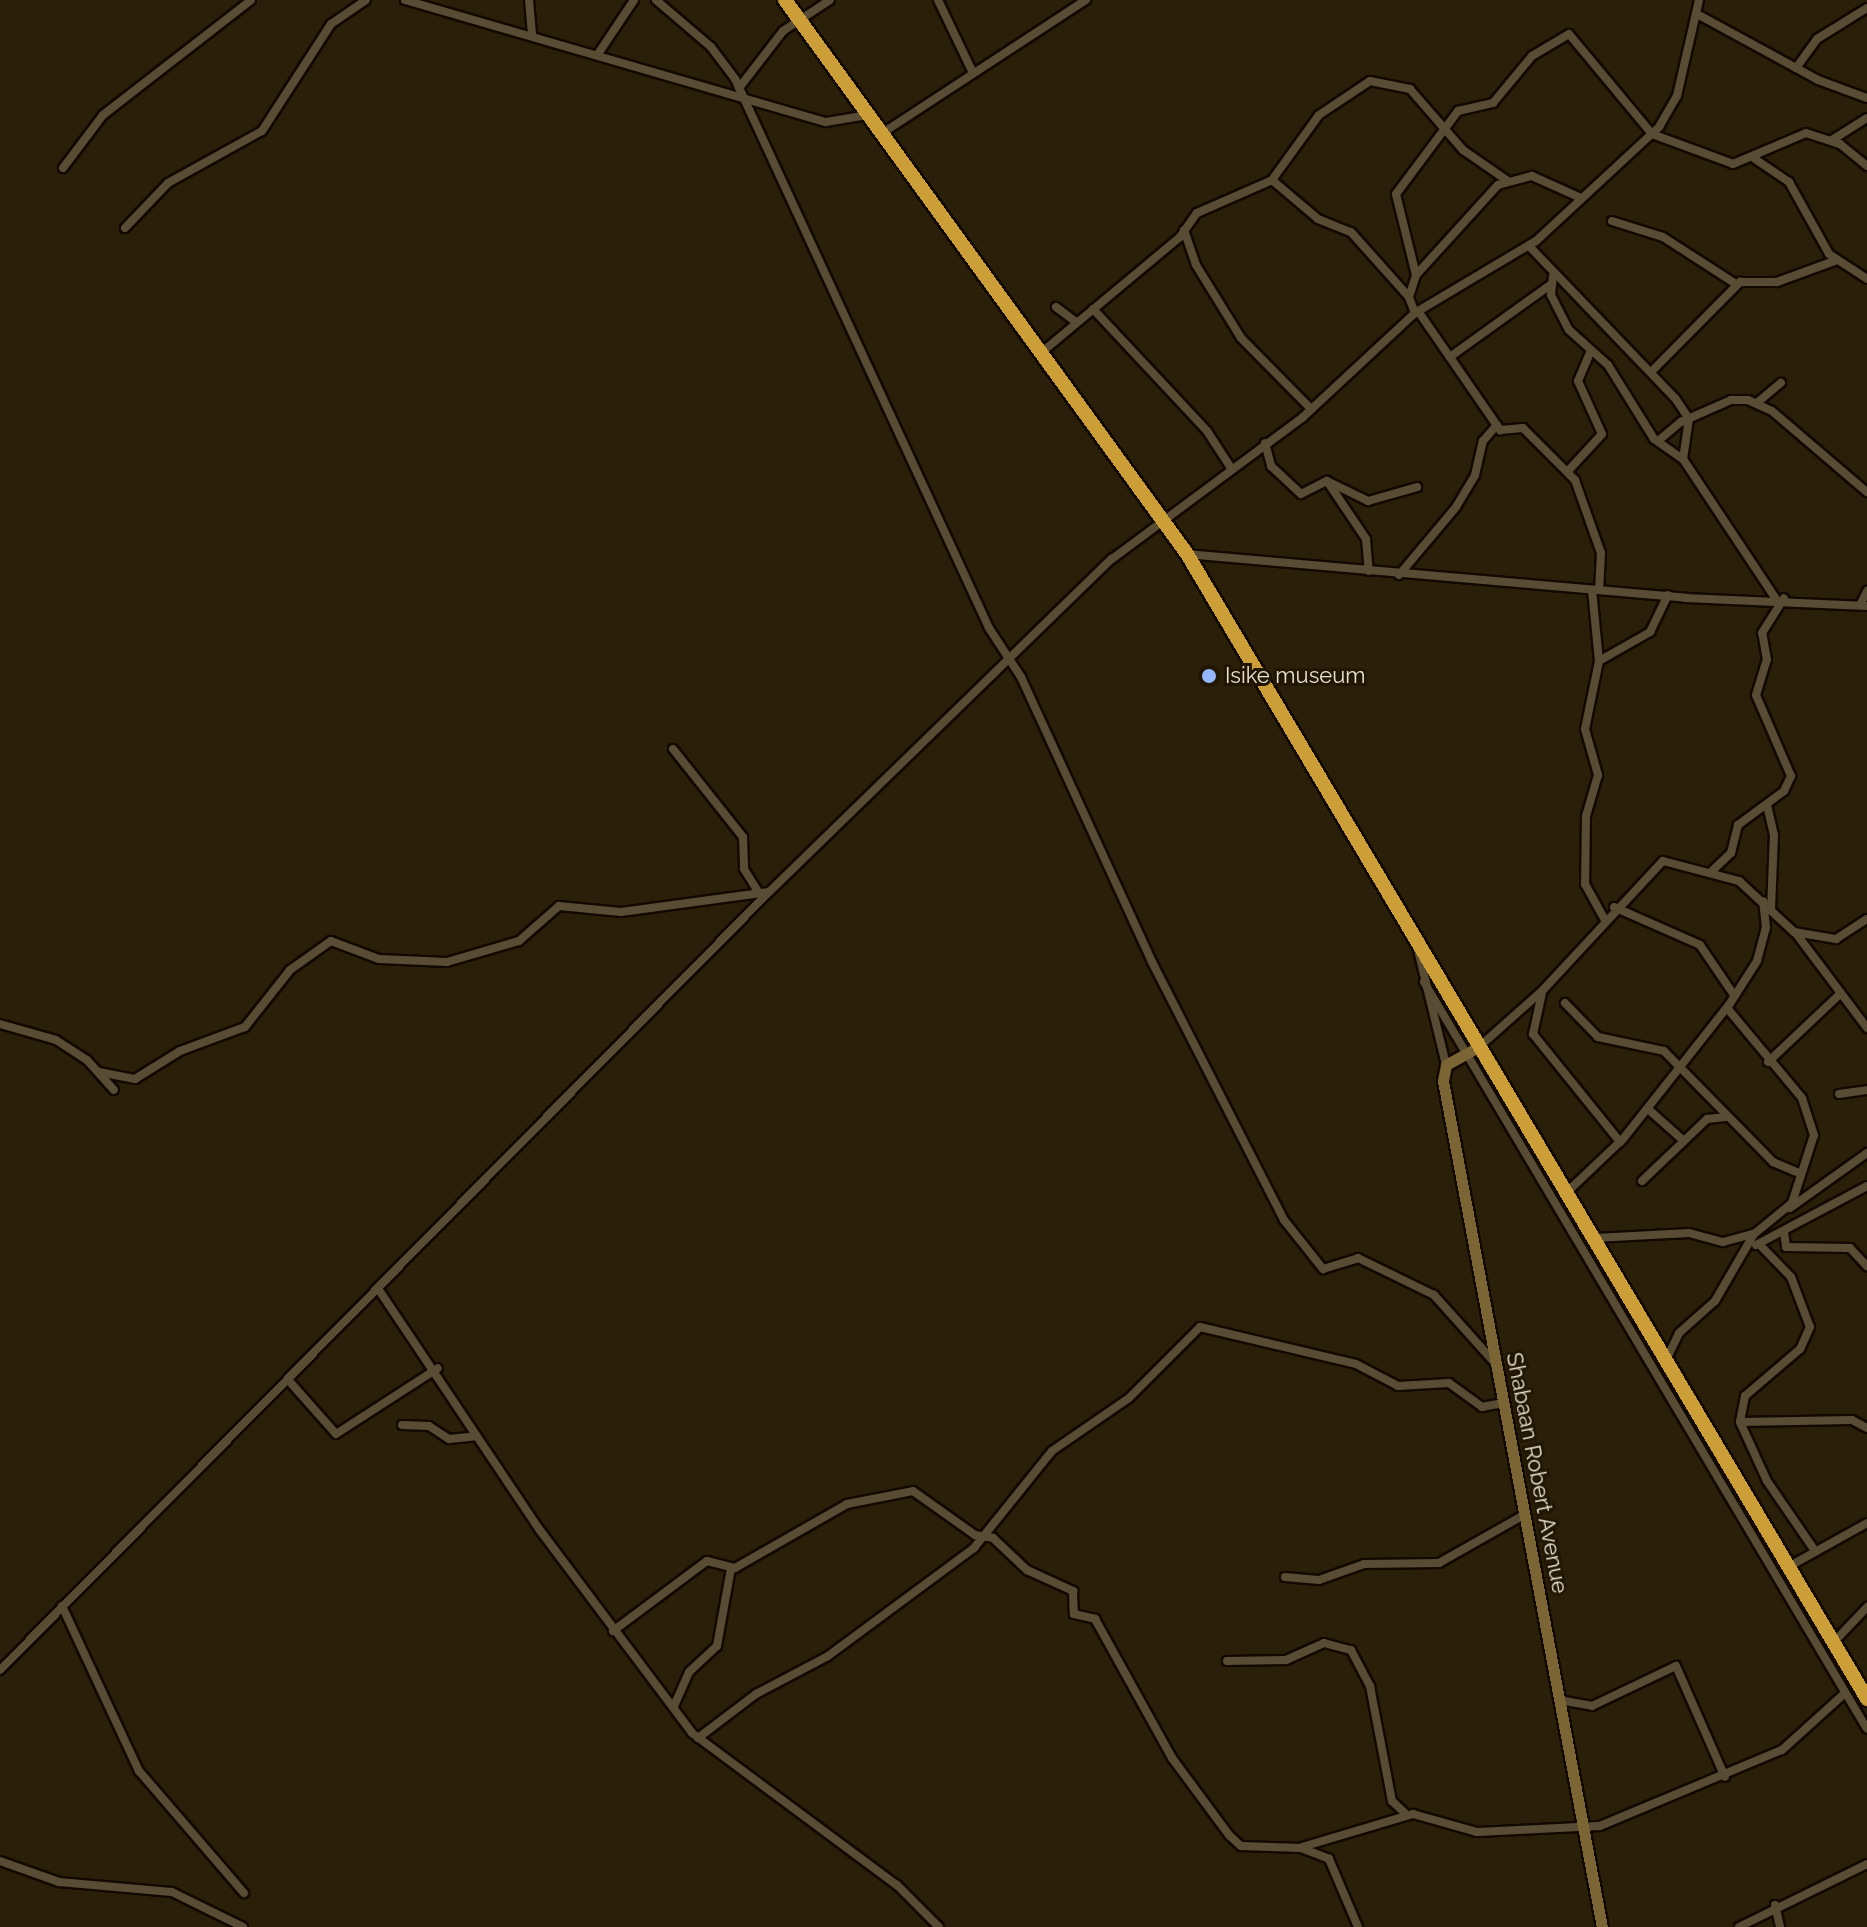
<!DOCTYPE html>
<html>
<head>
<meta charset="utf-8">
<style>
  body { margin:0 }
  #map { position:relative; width:1867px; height:1927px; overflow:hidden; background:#2a1f08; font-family:Raleway,sans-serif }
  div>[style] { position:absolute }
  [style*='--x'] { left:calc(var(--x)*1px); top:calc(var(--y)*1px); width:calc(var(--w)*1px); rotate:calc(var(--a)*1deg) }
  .roads { filter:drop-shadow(2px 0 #120900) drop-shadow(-2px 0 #120900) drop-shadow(0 2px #120900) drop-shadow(0 -2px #120900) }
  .street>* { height:8px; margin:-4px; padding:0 4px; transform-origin:4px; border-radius:4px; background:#584c34 }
  .secondary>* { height:11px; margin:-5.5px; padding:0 5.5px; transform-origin:5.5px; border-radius:5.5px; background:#7b6535 }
  .highway>* { height:14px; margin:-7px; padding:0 7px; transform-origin:7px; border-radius:7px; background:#cc9e37 }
  .dots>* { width:22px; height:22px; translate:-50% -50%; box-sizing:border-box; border:4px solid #201602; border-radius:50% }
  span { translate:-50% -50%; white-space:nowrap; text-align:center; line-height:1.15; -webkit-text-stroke:6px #201602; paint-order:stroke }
  .poi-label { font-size:22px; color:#e8e1d3 }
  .left { translate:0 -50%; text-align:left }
  .street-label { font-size:22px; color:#e8e1d3 }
</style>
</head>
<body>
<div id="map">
  <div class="roads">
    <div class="street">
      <i style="--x:405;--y:0;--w:438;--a:16.2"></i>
      <i style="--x:826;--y:122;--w:43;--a:-9.5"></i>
      <i style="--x:529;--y:0;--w:36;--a:85"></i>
      <i style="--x:656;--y:0;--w:72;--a:40.5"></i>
      <i style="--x:711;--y:47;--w:40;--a:53"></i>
      <i style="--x:735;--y:79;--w:605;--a:65.17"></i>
      <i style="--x:989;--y:628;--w:59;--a:56.9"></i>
      <i style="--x:1021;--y:677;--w:314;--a:65.3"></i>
      <i style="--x:1152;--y:962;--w:290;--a:62.9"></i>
      <i style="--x:1284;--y:1220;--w:63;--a:51.5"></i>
      <i style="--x:1323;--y:1269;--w:37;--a:-17"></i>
      <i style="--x:1358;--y:1258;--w:85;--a:26"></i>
      <i style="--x:1434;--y:1295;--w:91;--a:48.1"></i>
      <i style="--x:938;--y:0;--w:81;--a:64.4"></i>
      <i style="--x:1697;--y:14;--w:138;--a:28.6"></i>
      <i style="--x:1818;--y:80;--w:52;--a:20.2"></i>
      <i style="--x:598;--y:54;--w:65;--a:-56.3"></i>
      <i style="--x:1796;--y:68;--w:36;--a:-54"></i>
      <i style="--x:1817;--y:39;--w:59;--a:-31.8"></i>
      <i style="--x:739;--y:88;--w:72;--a:-52.3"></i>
      <i style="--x:783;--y:31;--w:56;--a:-33.4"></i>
      <i style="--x:881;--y:134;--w:245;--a:-33.2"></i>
      <i style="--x:1832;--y:140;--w:41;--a:-32.2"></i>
      <i style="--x:1755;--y:159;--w:41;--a:34.1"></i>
      <i style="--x:1789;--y:182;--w:82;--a:60.9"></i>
      <i style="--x:1829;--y:254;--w:45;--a:33.3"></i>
      <i style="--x:63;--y:168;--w:66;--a:-53"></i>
      <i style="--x:103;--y:115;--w:187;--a:-37.8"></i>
      <i style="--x:1272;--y:180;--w:60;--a:40.3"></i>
      <i style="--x:1318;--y:219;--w:35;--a:22"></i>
      <i style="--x:1351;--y:232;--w:87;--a:48.3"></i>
      <i style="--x:1612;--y:221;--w:53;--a:17.4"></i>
      <i style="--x:1663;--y:237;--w:87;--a:32.8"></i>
      <i style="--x:125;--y:228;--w:62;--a:-46.3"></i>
      <i style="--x:168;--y:183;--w:107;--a:-29"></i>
      <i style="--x:262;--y:131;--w:127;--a:-57.2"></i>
      <i style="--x:331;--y:24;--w:42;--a:-34.4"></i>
      <i style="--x:1184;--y:230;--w:37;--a:71"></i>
      <i style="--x:1196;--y:265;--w:86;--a:58.3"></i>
      <i style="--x:1241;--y:338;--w:100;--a:45.4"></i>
      <i style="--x:1529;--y:246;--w:211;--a:46.2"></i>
      <i style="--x:1675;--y:398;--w:25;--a:56"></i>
      <i style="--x:1689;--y:419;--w:40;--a:98.5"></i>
      <i style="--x:1416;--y:275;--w:122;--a:-47.7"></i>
      <i style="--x:1498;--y:185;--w:35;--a:-15"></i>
      <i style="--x:1532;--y:176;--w:54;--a:24.2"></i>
      <i style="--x:1553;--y:276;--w:19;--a:96"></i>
      <i style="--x:1551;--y:295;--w:39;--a:63"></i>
      <i style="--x:1569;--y:330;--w:52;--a:41.9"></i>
      <i style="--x:1608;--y:365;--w:87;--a:58.1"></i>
      <i style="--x:1654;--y:439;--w:35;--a:35"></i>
      <i style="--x:1683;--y:459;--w:168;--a:56.4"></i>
      <i style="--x:1056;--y:307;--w:25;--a:37"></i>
      <i style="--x:1093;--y:309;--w:167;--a:46.9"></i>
      <i style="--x:1207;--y:431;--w:44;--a:57"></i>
      <i style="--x:1418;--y:311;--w:145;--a:55.4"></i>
      <i style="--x:1500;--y:430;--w:23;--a:-5"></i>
      <i style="--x:1523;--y:428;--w:74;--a:45"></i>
      <i style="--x:1575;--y:480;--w:77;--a:70.4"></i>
      <i style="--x:1601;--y:553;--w:37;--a:93"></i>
      <i style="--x:1415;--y:313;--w:17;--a:-111"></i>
      <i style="--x:1409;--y:297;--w:23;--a:-72"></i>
      <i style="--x:1416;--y:275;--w:83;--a:-103.9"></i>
      <i style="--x:1396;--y:194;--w:104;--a:-53.2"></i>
      <i style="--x:1458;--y:111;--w:36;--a:-13"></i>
      <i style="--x:1493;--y:103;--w:61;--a:-50.3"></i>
      <i style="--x:1532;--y:56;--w:43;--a:-30.7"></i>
      <i style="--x:1569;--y:34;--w:130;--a:50.3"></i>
      <i style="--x:1652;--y:134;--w:86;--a:20.3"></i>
      <i style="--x:1733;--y:164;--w:79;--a:-23"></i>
      <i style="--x:1806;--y:133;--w:36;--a:18"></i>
      <i style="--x:1840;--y:144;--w:35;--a:39"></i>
      <i style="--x:1042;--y:352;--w:180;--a:-39.8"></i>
      <i style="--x:1180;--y:237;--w:29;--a:-55"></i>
      <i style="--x:1197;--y:213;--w:82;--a:-23.7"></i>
      <i style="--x:1272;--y:180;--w:80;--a:-54.1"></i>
      <i style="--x:1319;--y:115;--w:61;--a:-33.7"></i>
      <i style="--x:1370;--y:81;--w:41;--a:11.3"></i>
      <i style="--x:1410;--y:89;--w:81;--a:49"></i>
      <i style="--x:1463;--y:150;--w:55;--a:34.6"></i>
      <i style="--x:1454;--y:354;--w:118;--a:-35.7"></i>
      <i style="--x:1653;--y:370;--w:124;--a:-45.3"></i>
      <i style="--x:1740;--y:282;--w:37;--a:0"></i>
      <i style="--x:1777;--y:282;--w:64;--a:-20.1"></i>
      <i style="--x:1758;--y:402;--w:30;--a:-40"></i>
      <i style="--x:1658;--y:441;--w:30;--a:-40"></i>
      <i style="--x:1681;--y:422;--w:55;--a:-23.7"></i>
      <i style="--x:1731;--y:400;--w:17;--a:0"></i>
      <i style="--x:1748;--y:400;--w:26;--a:25"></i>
      <i style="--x:1772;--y:411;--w:125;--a:40.5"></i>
      <i style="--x:1265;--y:443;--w:24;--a:75"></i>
      <i style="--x:1271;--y:466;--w:41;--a:43"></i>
      <i style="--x:1301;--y:494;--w:29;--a:-27"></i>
      <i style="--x:1327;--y:481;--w:46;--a:26"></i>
      <i style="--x:1368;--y:501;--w:51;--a:-15.9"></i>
      <i style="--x:1568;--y:471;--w:50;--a:-47.4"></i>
      <i style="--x:1602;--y:434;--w:58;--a:-114.4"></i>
      <i style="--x:1578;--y:381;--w:30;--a:-67"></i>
      <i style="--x:1327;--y:481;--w:70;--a:56.1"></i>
      <i style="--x:1366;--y:539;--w:32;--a:85"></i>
      <i style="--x:1187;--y:554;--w:500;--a:5"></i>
      <i style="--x:1685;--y:598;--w:182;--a:2.5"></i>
      <i style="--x:1399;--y:575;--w:89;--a:-50"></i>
      <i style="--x:1456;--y:507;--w:37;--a:-59"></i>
      <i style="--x:1475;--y:475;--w:35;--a:-77"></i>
      <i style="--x:1483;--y:441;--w:21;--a:-49"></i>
      <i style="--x:1592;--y:590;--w:71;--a:84.4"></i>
      <i style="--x:1599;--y:661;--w:69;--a:101.6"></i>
      <i style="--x:1585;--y:729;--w:48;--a:74.2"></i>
      <i style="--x:1598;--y:775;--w:43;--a:106.3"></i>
      <i style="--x:1586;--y:816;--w:68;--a:90.8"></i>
      <i style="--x:1585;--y:884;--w:39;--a:61"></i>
      <i style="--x:1860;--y:605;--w:16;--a:-63"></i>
      <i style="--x:1599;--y:661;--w:59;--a:-29.6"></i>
      <i style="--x:1650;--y:632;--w:41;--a:-64.1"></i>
      <i style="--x:673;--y:749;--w:112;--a:51.5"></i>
      <i style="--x:743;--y:837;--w:32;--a:88"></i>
      <i style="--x:744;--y:869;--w:28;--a:58"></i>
      <i style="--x:1767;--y:805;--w:31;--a:77"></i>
      <i style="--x:1774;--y:835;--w:74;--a:92.3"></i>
      <i style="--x:1711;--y:872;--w:28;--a:-44"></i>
      <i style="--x:1731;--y:853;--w:29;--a:-76"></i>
      <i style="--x:1738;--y:825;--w:57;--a:-36.5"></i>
      <i style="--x:1784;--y:791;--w:17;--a:-65"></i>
      <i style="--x:1791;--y:776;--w:88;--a:-113.4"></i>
      <i style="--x:1756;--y:695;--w:37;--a:-73"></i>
      <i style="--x:1767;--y:660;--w:27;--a:-100"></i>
      <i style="--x:1762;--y:633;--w:41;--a:-57.8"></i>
      <i style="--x:1614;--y:907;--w:94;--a:23.8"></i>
      <i style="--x:1700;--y:945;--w:60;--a:55.8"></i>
      <i style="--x:1795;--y:932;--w:120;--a:53.1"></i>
      <i style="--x:1418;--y:950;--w:118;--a:76.3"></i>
      <i style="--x:1424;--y:982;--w:868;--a:59.33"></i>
      <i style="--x:1542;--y:993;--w:42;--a:102.4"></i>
      <i style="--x:1533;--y:1034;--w:139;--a:51.1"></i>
      <i style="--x:1565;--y:1003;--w:47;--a:45.9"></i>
      <i style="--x:1598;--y:1037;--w:67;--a:12"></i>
      <i style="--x:1664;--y:1051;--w:156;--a:45.5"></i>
      <i style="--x:1773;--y:1162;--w:25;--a:23"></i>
      <i style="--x:0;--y:1024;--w:58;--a:15.9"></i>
      <i style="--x:56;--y:1040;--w:37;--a:33"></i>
      <i style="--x:87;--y:1060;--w:40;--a:48"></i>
      <i style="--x:1480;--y:1046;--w:84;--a:-41.6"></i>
      <i style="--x:1543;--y:990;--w:176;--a:-47.1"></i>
      <i style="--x:1663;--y:861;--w:79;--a:14.7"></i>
      <i style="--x:1739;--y:881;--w:75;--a:42.8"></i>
      <i style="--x:1794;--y:932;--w:43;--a:9.5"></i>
      <i style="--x:1836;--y:939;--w:37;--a:-33"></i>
      <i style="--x:1768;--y:1062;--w:100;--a:-43.4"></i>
      <i style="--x:99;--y:1072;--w:37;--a:11"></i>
      <i style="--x:135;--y:1079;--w:53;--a:-31.9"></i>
      <i style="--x:180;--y:1051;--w:69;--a:-20.3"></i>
      <i style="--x:245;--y:1027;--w:73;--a:-51.7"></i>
      <i style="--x:290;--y:970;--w:50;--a:-35.3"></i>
      <i style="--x:331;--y:941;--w:51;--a:20.6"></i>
      <i style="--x:379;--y:959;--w:68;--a:2.5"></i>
      <i style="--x:447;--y:962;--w:75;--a:-16.3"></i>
      <i style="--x:519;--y:941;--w:53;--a:-41.2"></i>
      <i style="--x:559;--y:906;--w:62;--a:5.5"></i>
      <i style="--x:621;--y:912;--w:149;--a:-7.7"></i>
      <i style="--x:1839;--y:1094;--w:28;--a:-8"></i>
      <i style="--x:1648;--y:1109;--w:48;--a:41.6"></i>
      <i style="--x:1642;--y:1181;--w:90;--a:-43.6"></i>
      <i style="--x:1707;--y:1119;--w:19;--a:-6"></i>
      <i style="--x:1566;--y:1193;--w:79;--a:-43.5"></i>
      <i style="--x:1623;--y:1139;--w:171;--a:-51.7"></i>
      <i style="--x:1729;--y:1005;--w:52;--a:-57.5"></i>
      <i style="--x:1757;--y:961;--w:34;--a:-75"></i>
      <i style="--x:1766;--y:928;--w:27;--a:-96"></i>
      <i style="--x:1790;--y:1208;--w:95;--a:-35.5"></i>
      <i style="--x:1784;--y:1232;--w:15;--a:82"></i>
      <i style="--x:1786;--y:1247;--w:64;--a:0.9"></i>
      <i style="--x:1850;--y:1248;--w:25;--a:47"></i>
      <i style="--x:1595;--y:1238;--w:94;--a:-3"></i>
      <i style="--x:1689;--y:1233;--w:35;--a:15"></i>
      <i style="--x:1723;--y:1242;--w:31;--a:-15"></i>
      <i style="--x:1759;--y:1244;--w:46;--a:45.9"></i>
      <i style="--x:1791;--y:1277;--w:53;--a:69.2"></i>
      <i style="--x:1810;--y:1327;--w:24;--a:114"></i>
      <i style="--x:1800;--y:1349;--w:72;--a:139.5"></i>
      <i style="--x:1745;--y:1396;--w:26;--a:101"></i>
      <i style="--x:1740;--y:1422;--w:65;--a:65.4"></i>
      <i style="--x:1767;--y:1481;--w:81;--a:55.5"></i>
      <i style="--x:1756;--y:1245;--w:126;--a:-28"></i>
      <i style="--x:379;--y:1290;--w:288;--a:56.2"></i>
      <i style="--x:539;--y:1529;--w:255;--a:53.1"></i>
      <i style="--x:692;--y:1733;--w:255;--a:36.6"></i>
      <i style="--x:897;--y:1885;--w:59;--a:45"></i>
      <i style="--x:1666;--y:1360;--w:30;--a:-64"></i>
      <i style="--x:1679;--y:1333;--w:48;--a:-41.6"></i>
      <i style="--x:1715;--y:1301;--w:78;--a:-59.8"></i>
      <i style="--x:1754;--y:1234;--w:49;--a:-39.2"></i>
      <i style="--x:1792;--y:1203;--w:71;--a:-72.1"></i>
      <i style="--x:1814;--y:1135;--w:39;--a:-108"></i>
      <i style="--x:1802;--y:1098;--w:117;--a:-129.8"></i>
      <i style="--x:290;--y:1382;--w:69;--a:48.5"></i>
      <i style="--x:336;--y:1434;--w:121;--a:-32.9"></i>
      <i style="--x:1740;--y:1422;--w:112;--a:-1"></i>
      <i style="--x:1852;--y:1420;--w:17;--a:28"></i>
      <i style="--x:402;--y:1425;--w:27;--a:2"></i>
      <i style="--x:429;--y:1426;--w:24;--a:33"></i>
      <i style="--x:449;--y:1439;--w:27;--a:-6"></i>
      <i style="--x:1788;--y:1567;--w:90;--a:-29.1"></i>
      <i style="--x:1285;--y:1577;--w:34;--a:5"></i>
      <i style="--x:1319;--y:1580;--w:48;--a:-19.6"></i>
      <i style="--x:1364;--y:1564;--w:75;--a:-0.8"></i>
      <i style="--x:1439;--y:1563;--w:98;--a:-29.5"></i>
      <i style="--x:62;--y:1606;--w:182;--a:65"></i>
      <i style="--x:139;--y:1771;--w:161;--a:49.3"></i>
      <i style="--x:613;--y:1631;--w:117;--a:-36.7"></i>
      <i style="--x:707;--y:1561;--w:29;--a:14"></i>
      <i style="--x:735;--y:1568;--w:129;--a:-29.7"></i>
      <i style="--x:847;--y:1504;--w:67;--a:-11.1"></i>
      <i style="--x:913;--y:1491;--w:76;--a:35.4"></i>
      <i style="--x:975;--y:1535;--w:18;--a:9"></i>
      <i style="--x:993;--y:1538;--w:47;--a:43.3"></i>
      <i style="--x:1027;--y:1570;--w:51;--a:24.5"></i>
      <i style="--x:1073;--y:1591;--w:23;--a:88"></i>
      <i style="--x:1074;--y:1614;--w:22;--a:13"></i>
      <i style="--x:1095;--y:1619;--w:159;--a:61"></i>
      <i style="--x:1172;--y:1758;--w:96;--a:53.5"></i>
      <i style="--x:1229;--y:1835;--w:16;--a:43"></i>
      <i style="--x:1241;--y:1846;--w:60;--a:1.9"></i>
      <i style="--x:1301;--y:1848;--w:30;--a:21"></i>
      <i style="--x:1329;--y:1859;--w:74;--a:66.9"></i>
      <i style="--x:1833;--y:1643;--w:50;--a:-46.6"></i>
      <i style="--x:1227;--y:1661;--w:59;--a:-1"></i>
      <i style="--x:1286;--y:1660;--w:42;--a:-24.1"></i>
      <i style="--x:1324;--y:1643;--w:28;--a:15"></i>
      <i style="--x:1351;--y:1650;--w:41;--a:62.2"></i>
      <i style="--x:1370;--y:1686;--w:117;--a:79.2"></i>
      <i style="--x:1392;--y:1801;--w:21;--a:43"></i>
      <i style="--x:0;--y:1670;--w:1094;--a:-45.33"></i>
      <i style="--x:769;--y:892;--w:478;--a:-44.2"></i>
      <i style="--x:1112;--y:559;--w:238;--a:-36.6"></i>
      <i style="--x:1303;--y:417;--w:153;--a:-42.9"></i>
      <i style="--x:1415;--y:313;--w:141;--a:-30.8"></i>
      <i style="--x:1536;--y:241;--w:168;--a:-42.8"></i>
      <i style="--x:1659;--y:127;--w:36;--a:-60"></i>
      <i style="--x:1677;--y:96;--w:98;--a:-77.1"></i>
      <i style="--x:1559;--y:1700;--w:34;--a:10"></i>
      <i style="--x:1592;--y:1706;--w:93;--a:-25.5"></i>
      <i style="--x:1676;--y:1666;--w:121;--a:66.2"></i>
      <i style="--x:674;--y:1706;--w:37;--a:-66"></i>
      <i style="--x:689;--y:1672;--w:38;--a:-43"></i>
      <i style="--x:717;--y:1646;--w:79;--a:-79.8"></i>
      <i style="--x:698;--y:1738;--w:73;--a:-37.2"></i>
      <i style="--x:756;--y:1694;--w:81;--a:-27.8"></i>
      <i style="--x:828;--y:1656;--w:182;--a:-36.5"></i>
      <i style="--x:974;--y:1548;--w:124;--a:-51.2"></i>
      <i style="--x:1052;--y:1451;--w:93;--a:-34.5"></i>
      <i style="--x:1129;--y:1398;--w:100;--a:-45"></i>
      <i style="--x:1200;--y:1327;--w:160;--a:13.3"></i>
      <i style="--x:1356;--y:1364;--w:47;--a:27.6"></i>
      <i style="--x:1398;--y:1386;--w:51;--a:-3.4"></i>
      <i style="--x:1449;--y:1383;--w:41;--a:36"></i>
      <i style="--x:1482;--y:1407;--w:21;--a:-11"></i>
      <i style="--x:1302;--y:1847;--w:116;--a:-16.6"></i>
      <i style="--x:1413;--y:1814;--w:66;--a:15.7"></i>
      <i style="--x:1477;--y:1832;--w:123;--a:-2.8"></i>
      <i style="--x:1600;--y:1826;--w:197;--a:-22.7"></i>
      <i style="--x:1782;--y:1750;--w:85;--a:-42.1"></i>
      <i style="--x:0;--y:1861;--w:63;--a:19.6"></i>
      <i style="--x:59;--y:1882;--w:113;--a:5.1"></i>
      <i style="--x:172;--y:1892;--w:79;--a:26.2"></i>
      <i style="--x:1775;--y:1905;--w:23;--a:77"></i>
      <i style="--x:1739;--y:1927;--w:143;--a:-26.2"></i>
    </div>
    <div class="secondary">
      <i style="--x:1480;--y:1046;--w:39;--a:151"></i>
      <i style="--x:1446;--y:1065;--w:16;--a:101"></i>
      <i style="--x:1443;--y:1081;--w:861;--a:79.36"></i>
    </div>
    <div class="highway">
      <i style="--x:785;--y:0;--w:684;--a:54.03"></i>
      <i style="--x:1187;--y:554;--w:1332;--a:59.29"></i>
    </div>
  </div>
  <div class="dots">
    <i style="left:1209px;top:676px;background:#95b7fd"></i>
  </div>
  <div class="poi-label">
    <span class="left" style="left:1225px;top:676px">Isike museum</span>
  </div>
  <div class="street-label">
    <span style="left:1537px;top:1473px;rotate:79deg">Shabaan Robert Avenue</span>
  </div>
</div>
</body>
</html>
